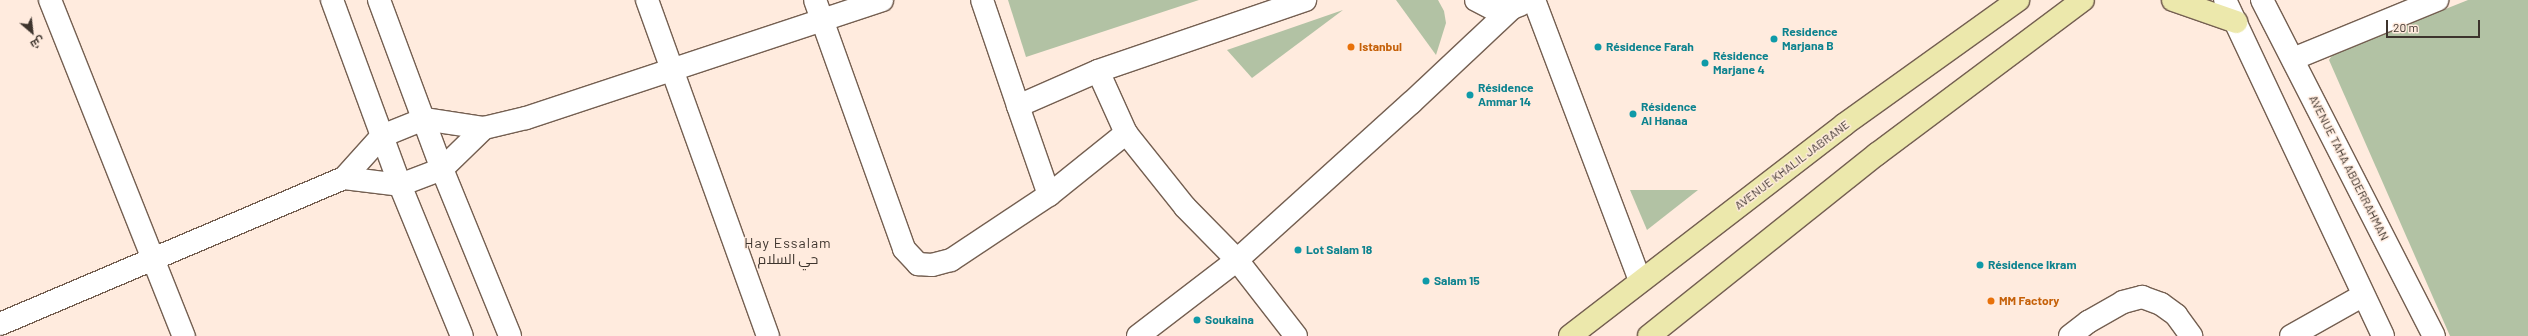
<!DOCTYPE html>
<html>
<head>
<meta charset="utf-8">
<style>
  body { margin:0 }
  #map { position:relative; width:2528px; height:336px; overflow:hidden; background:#ffebde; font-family:Barlow,Cairo,sans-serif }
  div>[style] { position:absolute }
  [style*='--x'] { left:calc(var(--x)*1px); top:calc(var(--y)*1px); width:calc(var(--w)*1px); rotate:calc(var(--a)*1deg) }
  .green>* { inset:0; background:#b2c2a4 }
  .roads { filter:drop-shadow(1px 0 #745f51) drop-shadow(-1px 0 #745f51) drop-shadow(0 1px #745f51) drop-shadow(0 -1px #745f51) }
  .minor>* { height:22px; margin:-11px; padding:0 11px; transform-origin:11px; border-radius:11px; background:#fff }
  .tertiary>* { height:22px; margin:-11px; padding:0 11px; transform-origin:11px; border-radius:11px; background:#fff }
  .primary>* { height:22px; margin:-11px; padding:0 11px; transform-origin:11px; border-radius:11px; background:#ece8ac }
  .dots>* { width:11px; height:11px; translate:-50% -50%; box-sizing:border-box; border:2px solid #ffebde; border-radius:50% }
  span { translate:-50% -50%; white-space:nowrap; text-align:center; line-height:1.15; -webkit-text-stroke:3px #ffebde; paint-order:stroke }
  .culture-label { font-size:12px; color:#0d838f; font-weight:700 }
  .left { translate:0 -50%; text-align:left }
  .food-label { font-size:12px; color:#c56008; font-weight:700 }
  .street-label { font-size:12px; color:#3d342d }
  .quarter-label { font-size:14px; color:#3d342d; letter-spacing:1px }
  .north { position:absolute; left:12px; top:12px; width:40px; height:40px; -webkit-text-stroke:3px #ffebde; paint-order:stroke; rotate:152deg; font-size:11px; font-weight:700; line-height:16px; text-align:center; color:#3d342d }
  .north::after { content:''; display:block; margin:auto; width:14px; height:18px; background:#3d342d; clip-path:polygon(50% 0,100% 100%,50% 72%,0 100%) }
  .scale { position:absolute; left:2386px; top:20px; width:94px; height:18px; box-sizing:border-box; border:2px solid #3d342d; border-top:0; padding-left:5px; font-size:12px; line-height:14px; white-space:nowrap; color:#3d342d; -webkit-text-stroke:3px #ffebde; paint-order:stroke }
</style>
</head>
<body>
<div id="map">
  <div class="green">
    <i style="clip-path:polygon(1008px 0,1199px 0,1026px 57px)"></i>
    <i style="clip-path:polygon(1396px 0,1438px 0,1444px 11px,1446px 23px,1436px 55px)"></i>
    <i style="clip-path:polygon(2468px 0,2528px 0,2528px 336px,2450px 336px,2329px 60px,2333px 54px)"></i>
    <i style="clip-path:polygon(1343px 10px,1252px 78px,1227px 50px)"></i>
    <i style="clip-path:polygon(1630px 190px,1698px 190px,1647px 230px)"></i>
  </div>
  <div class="roads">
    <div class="minor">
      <i style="--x:50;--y:0;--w:362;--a:68.3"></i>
      <i style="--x:332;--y:0;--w:197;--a:69.8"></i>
      <i style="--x:400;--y:185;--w:163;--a:67.7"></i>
      <i style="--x:379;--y:0;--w:180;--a:69.6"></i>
      <i style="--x:442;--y:169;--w:180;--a:67.8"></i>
      <i style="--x:647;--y:0;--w:357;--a:70.2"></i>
      <i style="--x:815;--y:0;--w:264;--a:70.3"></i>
      <i style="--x:904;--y:249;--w:21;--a:47"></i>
      <i style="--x:918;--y:264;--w:14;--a:4"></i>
      <i style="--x:932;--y:265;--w:20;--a:-15"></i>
      <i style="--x:951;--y:260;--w:118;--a:-33.6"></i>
      <i style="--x:1049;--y:195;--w:99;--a:-38.8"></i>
      <i style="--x:982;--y:0;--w:112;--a:71.2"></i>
      <i style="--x:1018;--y:106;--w:87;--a:-23.6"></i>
      <i style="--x:1098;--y:71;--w:219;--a:-18.9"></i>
      <i style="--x:1476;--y:0;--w:20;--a:27"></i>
      <i style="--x:1494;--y:9;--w:18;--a:-3"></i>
      <i style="--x:1512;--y:8;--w:9;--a:-21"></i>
      <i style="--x:1534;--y:0;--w:300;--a:69.3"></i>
      <i style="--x:2293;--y:59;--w:156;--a:-22.3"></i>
      <i style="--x:1098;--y:71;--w:68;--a:65.7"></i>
      <i style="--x:1126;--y:133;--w:95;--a:51.4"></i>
      <i style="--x:1185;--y:207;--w:74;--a:45.5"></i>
      <i style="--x:1237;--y:260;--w:96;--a:52.2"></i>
      <i style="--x:1018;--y:106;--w:94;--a:70.8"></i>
      <i style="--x:344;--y:178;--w:56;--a:7.1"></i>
      <i style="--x:400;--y:185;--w:45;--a:-20.9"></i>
      <i style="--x:442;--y:169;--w:59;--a:-44.3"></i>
      <i style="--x:0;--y:324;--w:374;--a:-23"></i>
      <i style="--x:344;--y:178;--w:57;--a:-47.9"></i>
      <i style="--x:382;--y:136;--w:45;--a:-22"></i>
      <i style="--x:424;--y:119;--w:61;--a:8.5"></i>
      <i style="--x:484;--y:128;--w:43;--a:-13.4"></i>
      <i style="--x:526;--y:118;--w:375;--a:-18.3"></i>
      <i style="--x:1138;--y:336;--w:125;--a:-37.5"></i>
      <i style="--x:1237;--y:260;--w:234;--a:-42.1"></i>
      <i style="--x:1411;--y:103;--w:139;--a:-43.2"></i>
      <i style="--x:2070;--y:336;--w:23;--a:-38"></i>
      <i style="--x:2088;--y:322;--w:40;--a:-29.7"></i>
      <i style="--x:2123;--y:302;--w:20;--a:-15"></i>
      <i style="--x:2142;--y:297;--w:20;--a:20"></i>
      <i style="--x:2161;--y:304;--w:19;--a:36"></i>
      <i style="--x:2176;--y:315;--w:26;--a:54"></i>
      <i style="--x:2291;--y:336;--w:81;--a:-29.4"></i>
    </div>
    <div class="tertiary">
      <i style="--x:2225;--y:0;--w:371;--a:64.8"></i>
      <i style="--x:2262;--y:0;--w:377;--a:62.9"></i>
    </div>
    <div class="primary">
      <i style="--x:2173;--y:0;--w:67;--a:19.2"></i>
      <i style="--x:1570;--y:336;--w:347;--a:-37.6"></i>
      <i style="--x:1845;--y:124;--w:213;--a:-35.6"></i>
      <i style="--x:1649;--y:336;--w:292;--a:-38.6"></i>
      <i style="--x:1877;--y:154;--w:257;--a:-36.8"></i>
    </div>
  </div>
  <div class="dots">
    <i style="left:1774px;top:39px;background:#0f9aa8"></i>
    <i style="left:1351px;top:47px;background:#e8710a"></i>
    <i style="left:1598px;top:47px;background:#0f9aa8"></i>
    <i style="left:1705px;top:63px;background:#0f9aa8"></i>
    <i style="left:1470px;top:95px;background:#0f9aa8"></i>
    <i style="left:1633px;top:114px;background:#0f9aa8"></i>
    <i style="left:1298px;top:250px;background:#0f9aa8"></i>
    <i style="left:1980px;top:265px;background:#0f9aa8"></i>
    <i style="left:1426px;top:281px;background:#0f9aa8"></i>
    <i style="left:1991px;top:301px;background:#e8710a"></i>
    <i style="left:1197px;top:320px;background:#0f9aa8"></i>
  </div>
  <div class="culture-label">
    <span class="left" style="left:1782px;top:39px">Residence<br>Marjana B</span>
    <span class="left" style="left:1606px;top:47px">Résidence Farah</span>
    <span class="left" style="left:1713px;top:63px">Résidence<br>Marjane 4</span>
    <span class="left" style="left:1478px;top:95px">Résidence<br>Ammar 14</span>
    <span class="left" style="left:1641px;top:114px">Résidence<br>Al Hanaa</span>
    <span class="left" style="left:1306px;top:250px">Lot Salam 18</span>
    <span class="left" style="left:1988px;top:265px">Résidence Ikram</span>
    <span class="left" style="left:1434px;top:281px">Salam 15</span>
    <span class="left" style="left:1205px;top:320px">Soukaina</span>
  </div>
  <div class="food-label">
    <span class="left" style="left:1359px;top:47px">Istanbul</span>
    <span class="left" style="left:1999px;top:301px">MM Factory</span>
  </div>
  <div class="street-label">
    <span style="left:1792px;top:165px;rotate:-37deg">AVENUE KHALIL JABRANE</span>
    <span style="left:2349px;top:168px;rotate:63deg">AVENUE TAHA ABDERRAHMAN</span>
  </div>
  <div class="quarter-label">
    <span style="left:788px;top:251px">Hay Essalam<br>حي السلام</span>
  </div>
  <div class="north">ش</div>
  <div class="scale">20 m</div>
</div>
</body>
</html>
